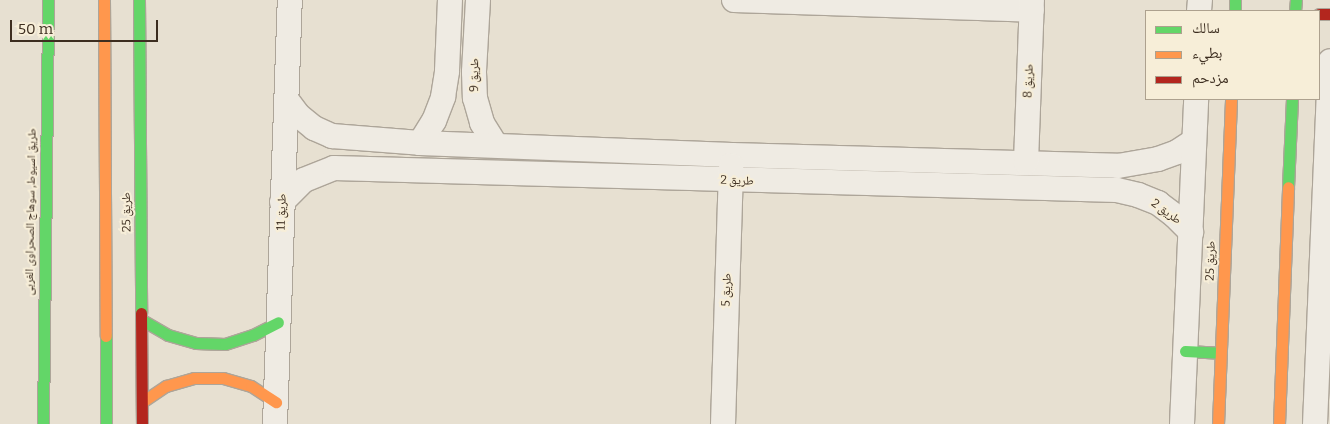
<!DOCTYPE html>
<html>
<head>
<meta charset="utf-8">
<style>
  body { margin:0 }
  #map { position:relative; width:1330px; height:424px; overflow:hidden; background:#e7e0d1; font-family:Bitter,"Noto Naskh Arabic",serif }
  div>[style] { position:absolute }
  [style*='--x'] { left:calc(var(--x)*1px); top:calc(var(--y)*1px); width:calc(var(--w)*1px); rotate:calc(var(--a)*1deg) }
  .roads { filter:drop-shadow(1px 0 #ada599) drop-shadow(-1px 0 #ada599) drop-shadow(0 1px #ada599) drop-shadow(0 -1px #ada599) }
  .street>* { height:24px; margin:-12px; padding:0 12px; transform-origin:12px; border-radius:12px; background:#efebe3 }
  .fast>* { height:11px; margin:-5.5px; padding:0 5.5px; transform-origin:5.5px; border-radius:5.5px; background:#63d668 }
  .slow>* { height:11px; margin:-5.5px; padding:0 5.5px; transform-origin:5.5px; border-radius:5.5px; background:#ff974d }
  .jam>* { height:11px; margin:-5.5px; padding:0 5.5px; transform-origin:5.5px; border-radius:5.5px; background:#b3261e }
  span { translate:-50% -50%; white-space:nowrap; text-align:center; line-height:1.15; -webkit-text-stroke:4px #f7eed8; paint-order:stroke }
  .street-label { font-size:12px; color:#3d2e20 }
  .legend { position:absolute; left:1145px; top:10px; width:175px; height:90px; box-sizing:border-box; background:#f7eed8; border:1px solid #ada18e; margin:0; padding:6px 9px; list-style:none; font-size:15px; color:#3d2e20 }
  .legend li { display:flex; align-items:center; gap:10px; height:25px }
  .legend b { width:25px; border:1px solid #ada18e }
  .scale { position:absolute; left:10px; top:20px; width:148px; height:22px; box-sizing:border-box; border:2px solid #3d2e20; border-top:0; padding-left:6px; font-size:15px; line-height:18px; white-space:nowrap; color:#3d2e20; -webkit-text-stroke:4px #f7eed8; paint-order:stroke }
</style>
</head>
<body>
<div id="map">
  <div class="roads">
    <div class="street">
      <i style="--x:478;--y:0;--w:72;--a:93.2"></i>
      <i style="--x:474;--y:72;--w:26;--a:88"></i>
      <i style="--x:475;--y:98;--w:26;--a:74"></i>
      <i style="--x:482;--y:123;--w:26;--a:58"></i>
      <i style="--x:734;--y:0;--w:298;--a:1.9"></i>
      <i style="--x:1199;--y:11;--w:11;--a:-85"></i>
      <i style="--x:286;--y:99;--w:20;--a:53"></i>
      <i style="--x:298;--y:115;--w:21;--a:39"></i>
      <i style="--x:314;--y:128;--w:20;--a:24"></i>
      <i style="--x:332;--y:136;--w:88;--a:4.5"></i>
      <i style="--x:420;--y:143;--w:312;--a:2.2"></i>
      <i style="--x:732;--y:155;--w:386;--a:1.6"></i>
      <i style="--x:1118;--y:166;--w:41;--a:-9.9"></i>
      <i style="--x:1158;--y:159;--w:20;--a:-20"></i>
      <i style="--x:1177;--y:152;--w:20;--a:-33"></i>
      <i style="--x:420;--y:143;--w:26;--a:-58"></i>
      <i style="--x:434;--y:121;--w:26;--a:-69"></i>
      <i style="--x:443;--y:97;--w:26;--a:-81"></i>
      <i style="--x:447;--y:71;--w:71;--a:-87.6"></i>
      <i style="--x:1026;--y:162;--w:162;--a:-87.9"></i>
      <i style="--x:282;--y:202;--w:31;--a:-45"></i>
      <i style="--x:304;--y:180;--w:32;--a:-22"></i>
      <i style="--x:334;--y:168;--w:783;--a:1.61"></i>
      <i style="--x:1117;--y:190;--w:22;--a:13"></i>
      <i style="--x:1138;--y:195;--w:22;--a:22"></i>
      <i style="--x:1158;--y:203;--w:21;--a:37"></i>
      <i style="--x:1175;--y:216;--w:23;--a:45"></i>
      <i style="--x:275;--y:424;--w:424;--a:-88"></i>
      <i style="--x:723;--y:424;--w:259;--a:-88.2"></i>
      <i style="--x:1182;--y:424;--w:325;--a:-87.5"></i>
      <i style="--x:1315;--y:424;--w:363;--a:-87.6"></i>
    </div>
    <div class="fast">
      <i style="--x:139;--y:0;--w:313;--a:89.6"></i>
      <i style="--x:1235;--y:0;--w:11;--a:90"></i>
      <i style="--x:1295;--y:11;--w:11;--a:-85"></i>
      <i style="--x:1288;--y:187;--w:88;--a:-87.4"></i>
      <i style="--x:142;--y:320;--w:30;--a:30"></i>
      <i style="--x:168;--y:335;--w:29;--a:16"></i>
      <i style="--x:196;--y:343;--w:29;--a:2"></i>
      <i style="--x:225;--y:344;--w:29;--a:-18"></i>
      <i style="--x:253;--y:335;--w:28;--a:-27"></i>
      <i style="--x:106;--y:336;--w:88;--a:90"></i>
      <i style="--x:1185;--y:351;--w:35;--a:3"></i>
      <i style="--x:43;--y:424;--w:424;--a:-89.3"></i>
    </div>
    <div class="slow">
      <i style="--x:104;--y:0;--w:336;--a:89.7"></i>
      <i style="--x:142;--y:402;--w:29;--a:-34"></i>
      <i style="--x:166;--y:386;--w:29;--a:-16"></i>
      <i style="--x:194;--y:378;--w:29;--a:0"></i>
      <i style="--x:223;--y:378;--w:29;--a:16"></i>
      <i style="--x:251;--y:386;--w:30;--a:33"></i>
      <i style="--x:1218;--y:424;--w:325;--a:-87.7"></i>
      <i style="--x:1279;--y:424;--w:237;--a:-87.8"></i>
    </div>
    <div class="jam">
      <i style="--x:1319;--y:14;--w:11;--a:0"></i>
      <i style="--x:141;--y:313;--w:111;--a:89.5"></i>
    </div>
  </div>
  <div class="street-label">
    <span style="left:475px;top:75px;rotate:-90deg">طريق 9</span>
    <span style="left:1029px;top:81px;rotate:-88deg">طريق 8</span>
    <span style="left:737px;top:181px;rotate:2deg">طريق 2</span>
    <span style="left:31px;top:212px;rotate:-89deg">طريق اسيوط, سوهاج الصحراوى الغربى</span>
    <span style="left:127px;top:212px;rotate:-91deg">طريق 25</span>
    <span style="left:282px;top:212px;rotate:-88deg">طريق 11</span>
    <span style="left:1166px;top:212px;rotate:36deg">طريق 2</span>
    <span style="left:1211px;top:261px;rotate:-88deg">طريق 25</span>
    <span style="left:727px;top:290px;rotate:-88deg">طريق 5</span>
  </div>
  <ul class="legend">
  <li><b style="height:6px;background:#63d668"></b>سالك</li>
  <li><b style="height:6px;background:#ff974d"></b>بطيء</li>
  <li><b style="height:6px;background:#b3261e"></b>مزدحم</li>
  </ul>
  <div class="scale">50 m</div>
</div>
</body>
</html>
